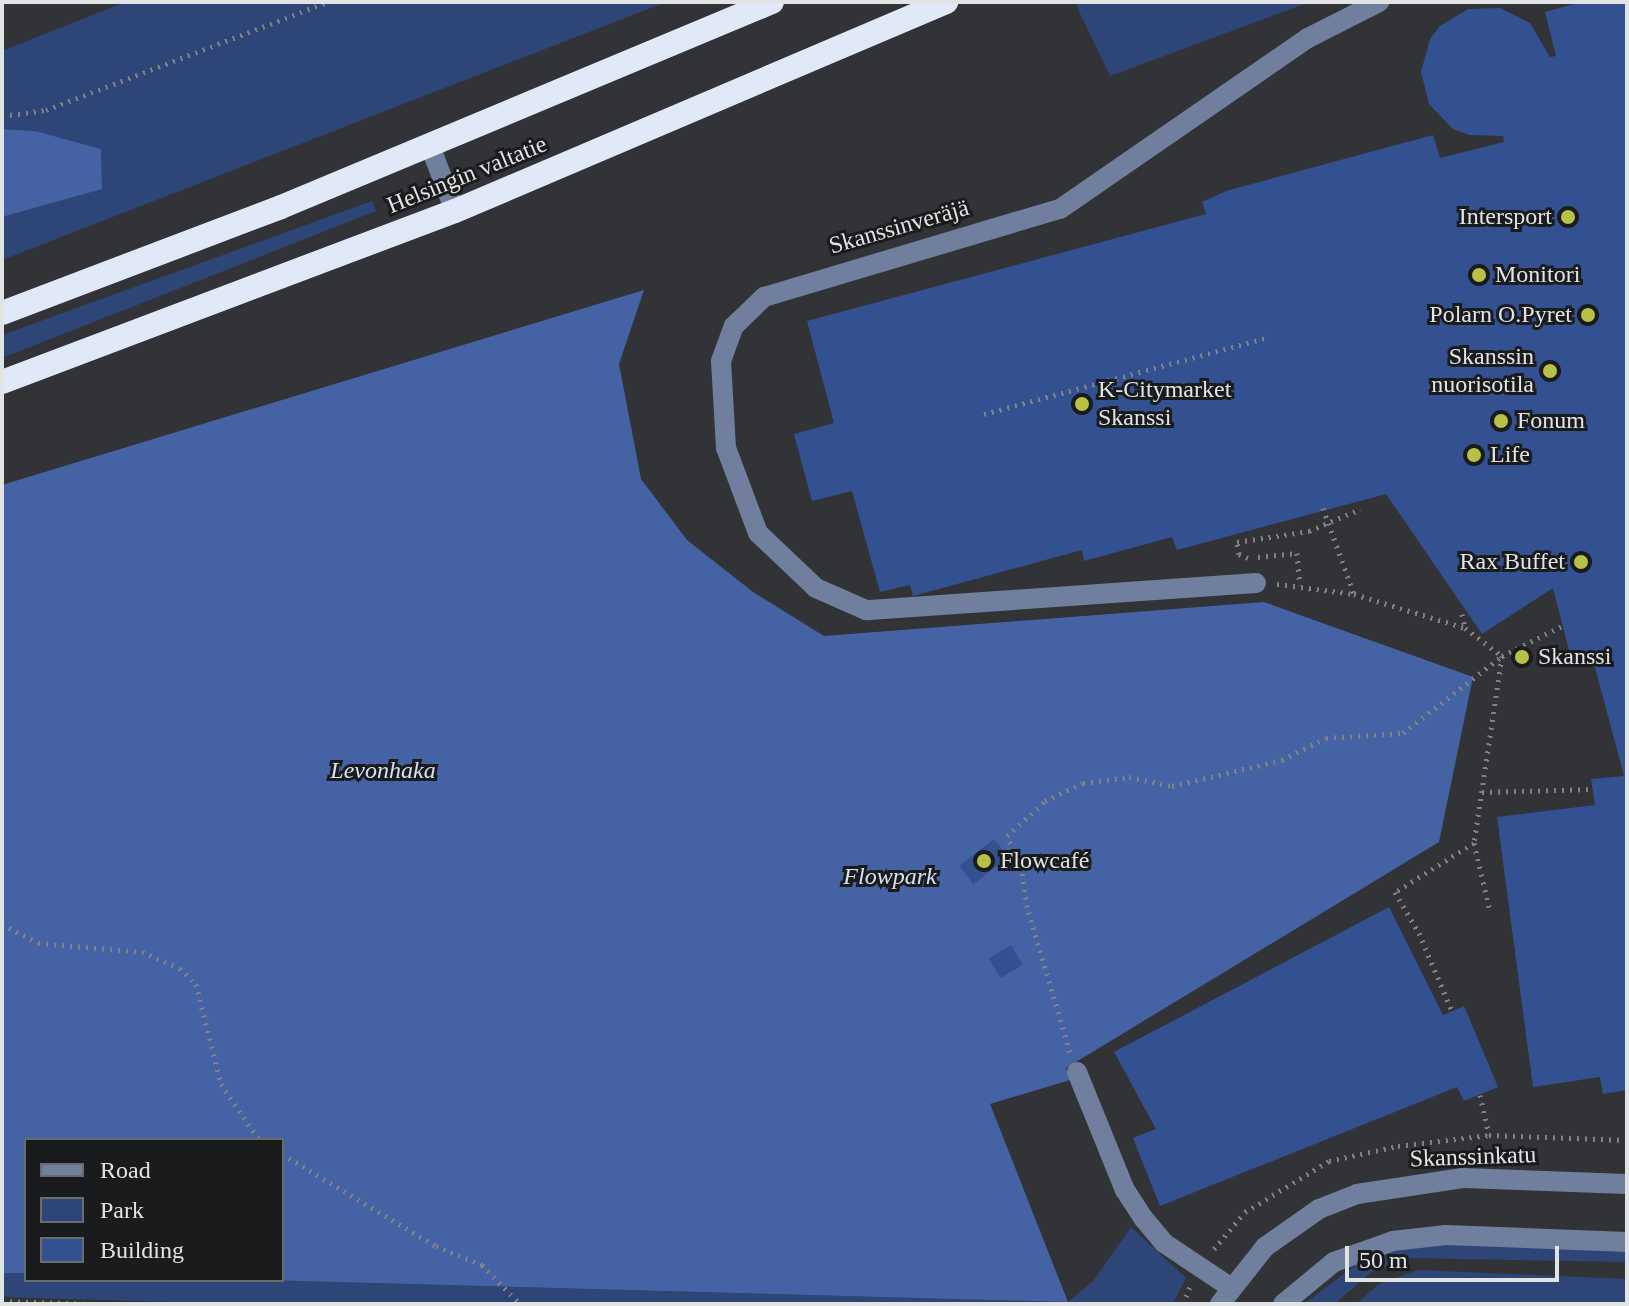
<!DOCTYPE html>
<html>
<head>
<meta charset="utf-8">
<style>
  body { margin:0 }
  #map { position:relative; width:1629px; height:1306px; overflow:hidden; background:#323336; font-family:Georgia,serif }
  div>[style] { position:absolute }
  [style*='--x'] { left:calc(var(--x)*1px); top:calc(var(--y)*1px); width:calc(var(--w)*1px); rotate:calc(var(--a)*1deg) }
  .green>* { inset:0; background:#2e4577 }
  .forest>* { inset:0; background:#4462a4 }
  .building>* { inset:0; background:#335191; transform-origin:0 0 }
  .path>* { height:5px; margin-top:-2.5px; transform-origin:0; background:repeating-linear-gradient(90deg,#818285 0 2px,transparent 0 8px) }
  .minor>* { height:20px; margin:-10px; padding:0 10px; transform-origin:10px; border-radius:10px; background:#707f9d }
  .highway>* { height:24px; margin:-12px; padding:0 12px; transform-origin:12px; border-radius:12px; background:#e1e9f8 }
  .dots>* { width:22px; height:22px; translate:-50% -50%; box-sizing:border-box; border:4px solid #1a1b1c; border-radius:50% }
  span { translate:-50% -50%; white-space:nowrap; text-align:center; line-height:1.15; -webkit-text-stroke:6px #1a1b1c; paint-order:stroke }
  .street-label { font-size:24px; color:#e2e3e5 }
  .poi-label { font-size:24px; color:#e2e3e5 }
  .right { translate:-100% -50%; text-align:right }
  .left { translate:0 -50%; text-align:left }
  .park-label { font-size:24px; color:#d7e1f4; font-style:italic }
  .frame { position:absolute; inset:0; border:4px solid #e2e3e5; pointer-events:none }
  .legend { position:absolute; left:24px; top:1138px; width:260px; height:144px; box-sizing:border-box; background:#1a1b1c; border:2px solid #6a6b6c; margin:0; padding:10px 14px; list-style:none; font-size:24px; color:#e2e3e5 }
  .legend li { display:flex; align-items:center; gap:16px; height:40px }
  .legend b { width:40px; border:2px solid #6a6b6c }
  .scale { position:absolute; left:1345px; top:1246px; width:214px; height:36px; box-sizing:border-box; border:4px solid #e2e3e5; border-top:0; padding-left:10px; font-size:24px; line-height:28px; white-space:nowrap; color:#e2e3e5; -webkit-text-stroke:6px #1a1b1c; paint-order:stroke }
</style>
</head>
<body>
<div id="map">
  <div class="green">
    <i style="clip-path:polygon(125px 2px,666px 2px,2px 260px,2px 217px,101px 189px,35px 131px,2px 129px,2px 51px)"></i>
    <i style="clip-path:polygon(1083px 2px,1310px 2px,1110px 76px,1076px 5px)"></i>
    <i style="clip-path:polygon(372px 201px,376px 211px,2px 358px,2px 335px)"></i>
    <i style="clip-path:polygon(1131px 1227px,1186px 1278px,1173px 1304px,238px 1304px,2px 1297px,2px 1273px,26px 1273px,26px 1280px,262px 1280px,1068px 1302px,1094px 1280px)"></i>
    <i style="clip-path:polygon(1447px 1244px,1627px 1248px,1627px 1262px,1407px 1258px,1370px 1273px,1335px 1304px,1304px 1304px,1365px 1258px,1407px 1247px)"></i>
    <i style="clip-path:polygon(1418px 1270px,1627px 1279px,1627px 1304px,1356px 1304px,1379px 1284px)"></i>
  </div>
  <div class="forest">
    <i style="clip-path:polygon(2px 129px,35px 131px,101px 149px,102px 189px,2px 217px)"></i>
    <i style="clip-path:polygon(644px 290px,619px 364px,641px 479px,687px 540px,753px 592px,824px 636px,1264px 602px,1473px 677px,1439px 842px,1066px 1068px,1070px 1080px,990px 1104px,1068px 1302px,262px 1280px,282px 1280px,282px 1140px,26px 1140px,26px 1273px,2px 1273px,2px 485px)"></i>
  </div>
  <div class="building">
    <i style="clip-path:polygon(1581px 2px,1627px 2px,1627px 1090px,1603px 1094px,1600px 1077px,1533px 1087px,1497px 817px,1595px 805px,1591px 779px,1624px 776px,1592px 656px,1572px 662px,1553px 588px,1482px 634px,1386px 494px,1177px 550px,1172px 537px,1084px 561px,1082px 550px,913px 596px,910px 585px,880px 592px,852px 491px,812px 501px,794px 434px,834px 423px,807px 321px,1206px 214px,1202px 202px,1226px 191px,1433px 135px,1440px 158px,1504px 142px,1503px 136px,1469px 135px,1453px 129px,1429px 104px,1421px 72px,1430px 39px,1440px 26px,1468px 9px,1500px 8px,1530px 23px,1550px 57px,1556px 56px,1545px 12px)"></i>
    <i style="left:994px;top:839px;width:23px;height:44px;rotate:52deg"></i>
    <i style="clip-path:polygon(1389px 907px,1443px 1015px,1464px 1006px,1498px 1087px,1464px 1101px,1457px 1087px,1160px 1206px,1133px 1138px,1156px 1129px,1114px 1052px)"></i>
    <i style="left:1011px;top:945px;width:23px;height:26px;rotate:59deg"></i>
  </div>
  <div class="path">
    <i style="--x:2;--y:116;--w:44;--a:-7.8"></i>
    <i style="--x:46;--y:110;--w:301;--a:-21"></i>
    <i style="--x:984;--y:414;--w:296;--a:-15.1"></i>
    <i style="--x:1323;--y:508;--w:91;--a:70.2"></i>
    <i style="--x:1258;--y:557;--w:39;--a:-6"></i>
    <i style="--x:1297;--y:553;--w:32;--a:85"></i>
    <i style="--x:1248;--y:558;--w:10;--a:-156"></i>
    <i style="--x:1239;--y:554;--w:12;--a:-99"></i>
    <i style="--x:1237;--y:542;--w:73;--a:-8.7"></i>
    <i style="--x:1309;--y:531;--w:56;--a:-23.3"></i>
    <i style="--x:1277;--y:584;--w:78;--a:7.4"></i>
    <i style="--x:1354;--y:594;--w:116;--a:17"></i>
    <i style="--x:1465;--y:628;--w:46;--a:37.1"></i>
    <i style="--x:1502;--y:656;--w:189;--a:98.5"></i>
    <i style="--x:1474;--y:843;--w:93;--a:148.2"></i>
    <i style="--x:1395;--y:892;--w:48;--a:59.7"></i>
    <i style="--x:1419;--y:933;--w:85;--a:67.1"></i>
    <i style="--x:1462;--y:614;--w:14;--a:78"></i>
    <i style="--x:1482;--y:792;--w:111;--a:-1.5"></i>
    <i style="--x:1474;--y:843;--w:66;--a:76.8"></i>
    <i style="--x:2;--y:924;--w:41;--a:27.8"></i>
    <i style="--x:38;--y:943;--w:104;--a:4.9"></i>
    <i style="--x:142;--y:952;--w:41;--a:22.8"></i>
    <i style="--x:180;--y:968;--w:23;--a:45"></i>
    <i style="--x:196;--y:984;--w:103;--a:76"></i>
    <i style="--x:221;--y:1084;--w:68;--a:55.8"></i>
    <i style="--x:1070;--y:1052;--w:151;--a:-106.5"></i>
    <i style="--x:1027;--y:907;--w:42;--a:-98.1"></i>
    <i style="--x:1021;--y:865;--w:32;--a:-116"></i>
    <i style="--x:1007;--y:836;--w:52;--a:-42.6"></i>
    <i style="--x:1045;--y:801;--w:42;--a:-25.3"></i>
    <i style="--x:1083;--y:783;--w:46;--a:-7.4"></i>
    <i style="--x:1129;--y:777;--w:44;--a:11.8"></i>
    <i style="--x:1172;--y:786;--w:113;--a:-13.3"></i>
    <i style="--x:1282;--y:760;--w:49;--a:-26.6"></i>
    <i style="--x:1326;--y:738;--w:77;--a:-3.7"></i>
    <i style="--x:1403;--y:733;--w:125;--a:-37.9"></i>
    <i style="--x:1502;--y:656;--w:67;--a:-26.6"></i>
    <i style="--x:1480;--y:1095;--w:41;--a:77.3"></i>
    <i style="--x:282;--y:1154;--w:179;--a:30.9"></i>
    <i style="--x:436;--y:1246;--w:50;--a:22.4"></i>
    <i style="--x:482;--y:1265;--w:54;--a:45.7"></i>
    <i style="--x:1214;--y:1249;--w:48;--a:-50"></i>
    <i style="--x:1245;--y:1212;--w:98;--a:-31.3"></i>
    <i style="--x:1329;--y:1161;--w:71;--a:-12.3"></i>
    <i style="--x:1398;--y:1146;--w:92;--a:-6.9"></i>
    <i style="--x:1489;--y:1135;--w:138;--a:2.1"></i>
    <i style="--x:2;--y:1301;--w:91;--a:1.9"></i>
    <i style="--x:1183;--y:1304;--w:18;--a:-68"></i>
  </div>
  <div class="minor">
    <i style="--x:430;--y:146;--w:70;--a:69"></i>
    <i style="--x:1256;--y:583;--w:391;--a:176"></i>
    <i style="--x:866;--y:610;--w:55;--a:-156.3"></i>
    <i style="--x:816;--y:588;--w:80;--a:-136.5"></i>
    <i style="--x:758;--y:533;--w:91;--a:-110.6"></i>
    <i style="--x:726;--y:448;--w:87;--a:-93.3"></i>
    <i style="--x:721;--y:361;--w:37;--a:-70"></i>
    <i style="--x:734;--y:326;--w:42;--a:-44"></i>
    <i style="--x:764;--y:297;--w:309;--a:-16.6"></i>
    <i style="--x:1060;--y:209;--w:301;--a:-34.6"></i>
    <i style="--x:1308;--y:38;--w:80;--a:-26.9"></i>
    <i style="--x:1077;--y:1072;--w:127;--a:67.9"></i>
    <i style="--x:1125;--y:1190;--w:35;--a:57"></i>
    <i style="--x:1144;--y:1219;--w:31;--a:50"></i>
    <i style="--x:1164;--y:1243;--w:79;--a:33.7"></i>
    <i style="--x:1220;--y:1304;--w:73;--a:-51.7"></i>
    <i style="--x:1265;--y:1247;--w:66;--a:-35.1"></i>
    <i style="--x:1319;--y:1209;--w:41;--a:-21.5"></i>
    <i style="--x:1357;--y:1194;--w:107;--a:-8.6"></i>
    <i style="--x:1463;--y:1178;--w:164;--a:2.1"></i>
    <i style="--x:1283;--y:1304;--w:66;--a:-39.5"></i>
    <i style="--x:1334;--y:1262;--w:63;--a:-19.6"></i>
    <i style="--x:1393;--y:1241;--w:53;--a:-6.5"></i>
    <i style="--x:1446;--y:1235;--w:181;--a:2.2"></i>
  </div>
  <div class="highway">
    <i style="--x:2;--y:313;--w:298;--a:-20.8"></i>
    <i style="--x:281;--y:207;--w:532;--a:-22.66"></i>
    <i style="--x:2;--y:382;--w:484;--a:-20.7"></i>
    <i style="--x:455;--y:211;--w:534;--a:-23.06"></i>
  </div>
  <div class="dots">
    <i style="left:1568px;top:217px;background:#b7c148"></i>
    <i style="left:1479px;top:275px;background:#b7c148"></i>
    <i style="left:1588px;top:315px;background:#b7c148"></i>
    <i style="left:1550px;top:371px;background:#b7c148"></i>
    <i style="left:1082px;top:404px;background:#b7c148"></i>
    <i style="left:1501px;top:421px;background:#b7c148"></i>
    <i style="left:1474px;top:455px;background:#b7c148"></i>
    <i style="left:1581px;top:562px;background:#b7c148"></i>
    <i style="left:1522px;top:657px;background:#b7c148"></i>
    <i style="left:984px;top:861px;background:#b7c148"></i>
  </div>
  <div class="street-label">
    <span style="left:467px;top:175px;rotate:-22deg">Helsingin valtatie</span>
    <span style="left:899px;top:227px;rotate:-16deg">Skanssinveräjä</span>
    <span style="left:1473px;top:1157px;rotate:-2deg">Skanssinkatu</span>
  </div>
  <div class="poi-label">
    <span class="right" style="left:1552px;top:217px">Intersport</span>
    <span class="left" style="left:1495px;top:275px">Monitori</span>
    <span class="right" style="left:1572px;top:315px">Polarn O.Pyret</span>
    <span class="right" style="left:1534px;top:371px">Skanssin<br>nuorisotila</span>
    <span class="left" style="left:1098px;top:404px">K-Citymarket<br>Skanssi</span>
    <span class="left" style="left:1517px;top:421px">Fonum</span>
    <span class="left" style="left:1490px;top:455px">Life</span>
    <span class="right" style="left:1565px;top:562px">Rax Buffet</span>
    <span class="left" style="left:1538px;top:657px">Skanssi</span>
    <span class="left" style="left:1000px;top:861px">Flowcafé</span>
  </div>
  <div class="park-label">
    <span style="left:383px;top:771px">Levonhaka</span>
    <span style="left:890px;top:877px">Flowpark</span>
  </div>
  <div class="frame"></div>
  <ul class="legend">
  <li><b style="height:10px;background:#707f9d"></b>Road</li>
  <li><b style="height:22px;background:#2e4577"></b>Park</li>
  <li><b style="height:22px;background:#335191"></b>Building</li>
  </ul>
  <div class="scale">50 m</div>
</div>
</body>
</html>
